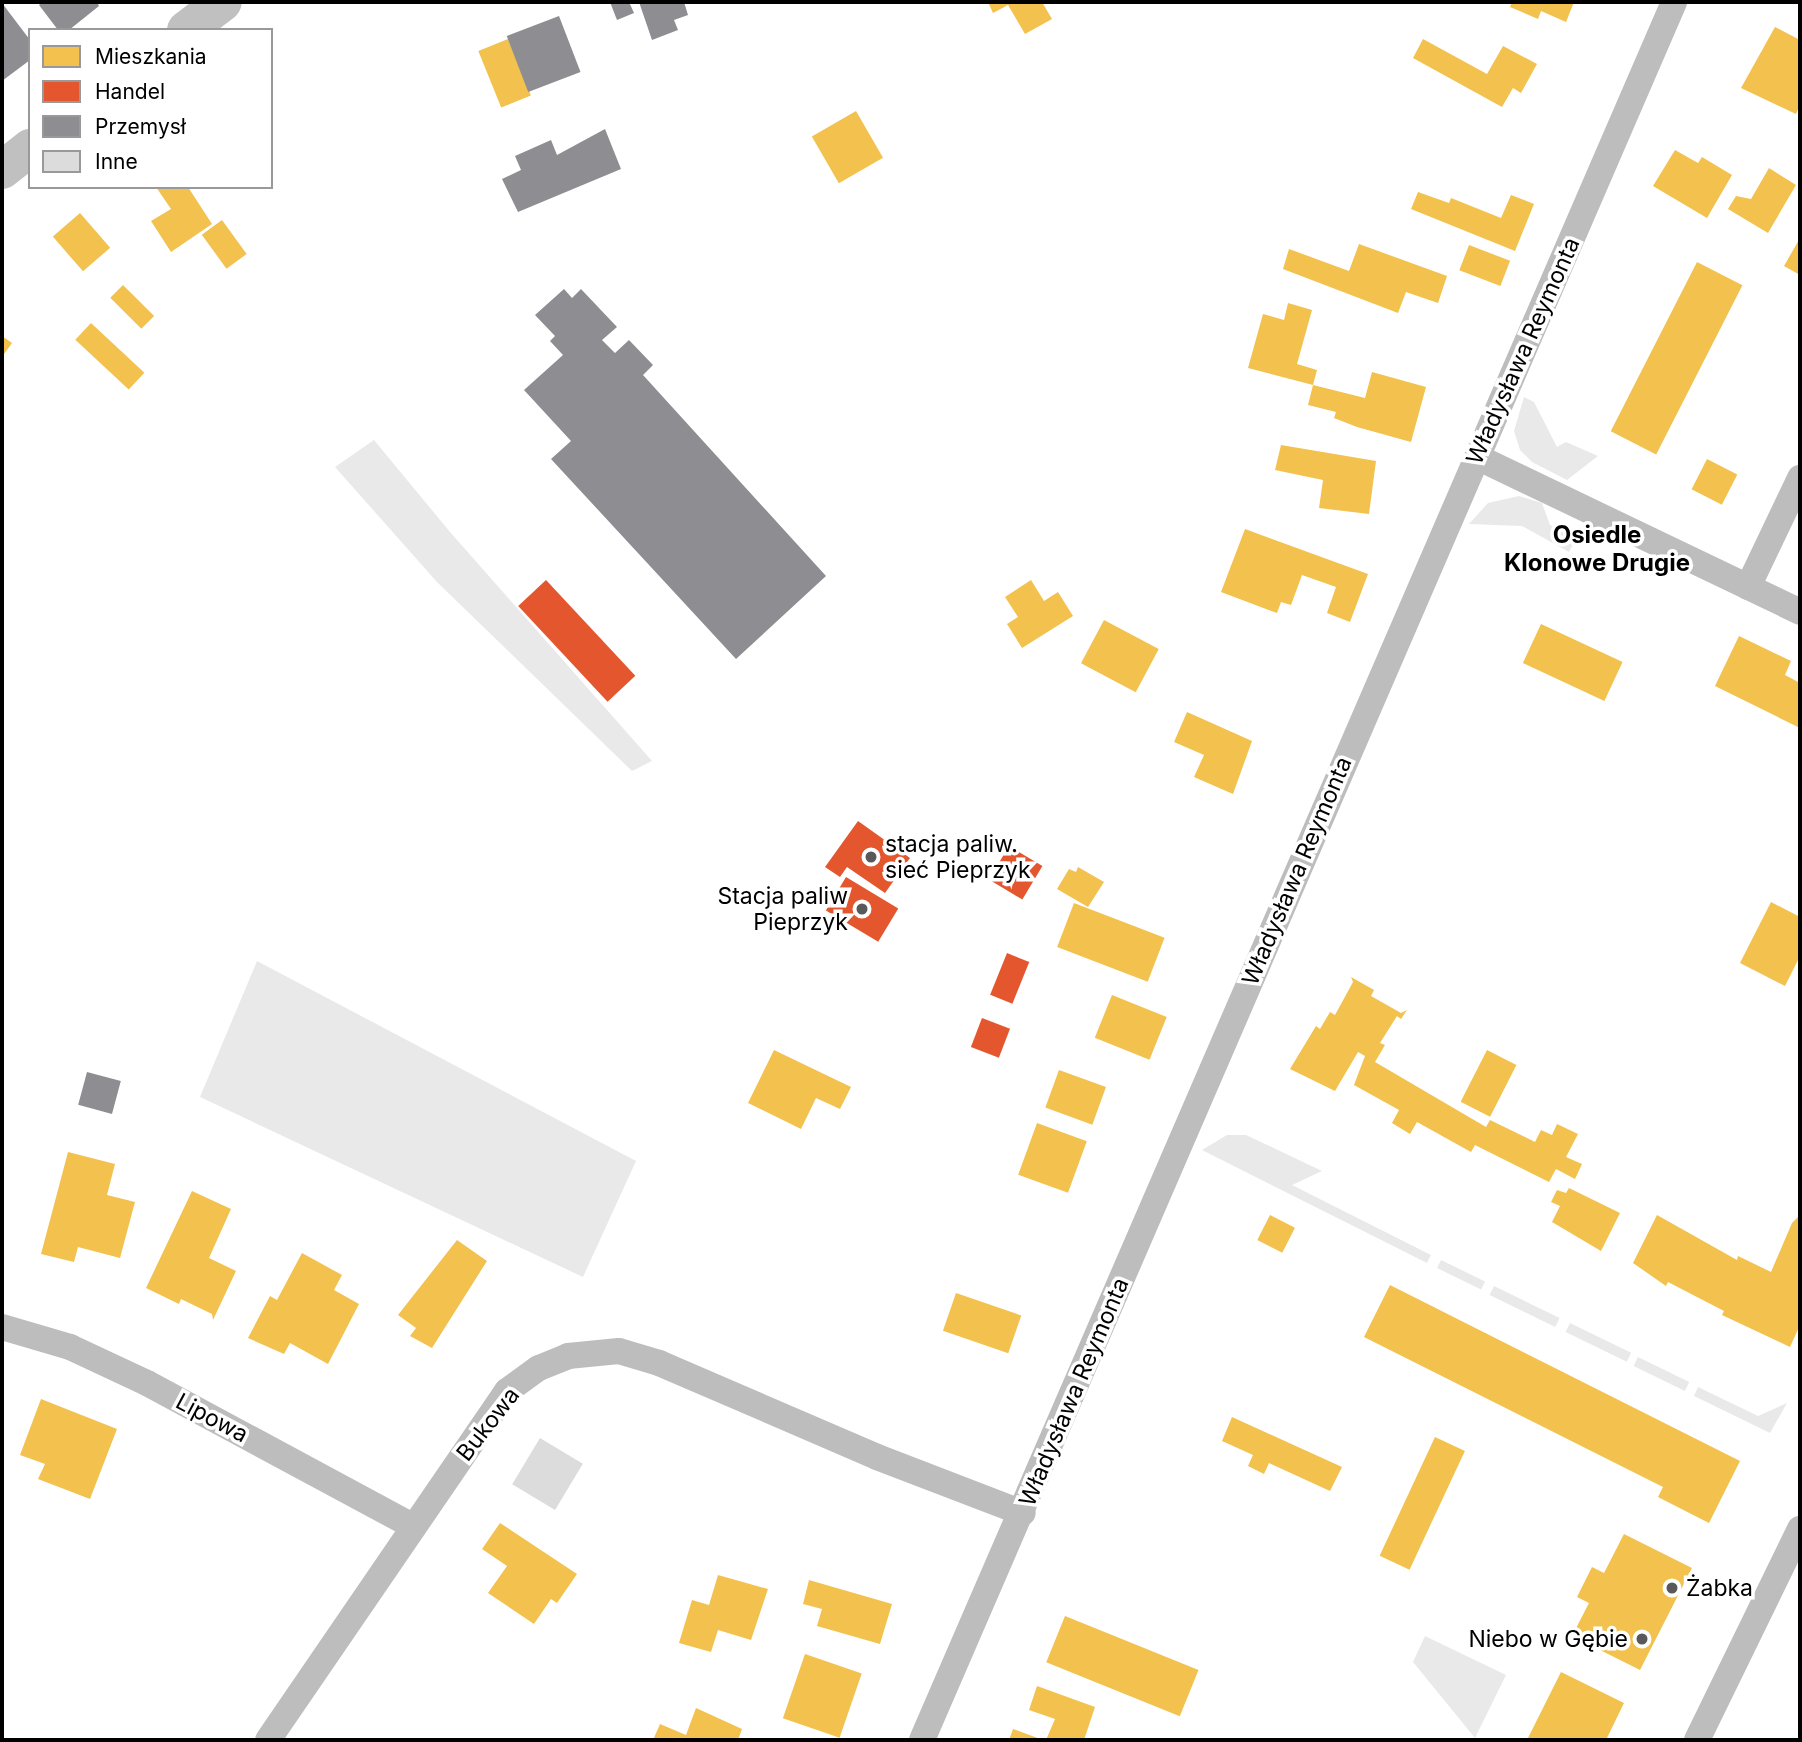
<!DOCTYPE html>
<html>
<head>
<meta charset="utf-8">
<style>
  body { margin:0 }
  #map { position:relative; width:1802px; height:1742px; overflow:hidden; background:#fff; font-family:Inter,sans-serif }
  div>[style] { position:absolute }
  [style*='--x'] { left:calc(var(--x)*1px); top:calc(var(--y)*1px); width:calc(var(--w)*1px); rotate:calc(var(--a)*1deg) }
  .green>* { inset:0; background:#e9e9e9; transform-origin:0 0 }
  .homes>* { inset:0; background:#f2c14e; transform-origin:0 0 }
  .shops>* { inset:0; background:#e4572e; transform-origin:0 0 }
  .industry>* { inset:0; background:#8d8d92; transform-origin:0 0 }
  .building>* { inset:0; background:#dcdcdc; transform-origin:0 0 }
  .minor>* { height:26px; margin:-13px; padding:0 13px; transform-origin:13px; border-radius:13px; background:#bdbdbd }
  .secondary>* { height:38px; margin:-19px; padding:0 19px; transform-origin:19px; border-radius:19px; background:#c0c0c0 }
  .dots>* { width:19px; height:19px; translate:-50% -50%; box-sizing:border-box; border:4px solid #fff; border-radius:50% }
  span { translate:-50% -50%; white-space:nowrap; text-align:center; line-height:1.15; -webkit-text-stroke:7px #fff; paint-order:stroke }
  .street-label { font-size:23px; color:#000 }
  .poi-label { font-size:23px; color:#000 }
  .left { translate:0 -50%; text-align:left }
  .right { translate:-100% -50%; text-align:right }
  .neighbourhood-label { font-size:24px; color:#000; font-weight:700 }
  .frame { position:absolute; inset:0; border:4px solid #000; pointer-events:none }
  .legend { position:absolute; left:28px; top:28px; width:245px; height:161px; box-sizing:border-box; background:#fff; border:2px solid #999; margin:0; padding:9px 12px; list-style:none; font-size:21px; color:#000 }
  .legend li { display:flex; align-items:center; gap:14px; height:35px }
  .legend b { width:35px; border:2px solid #999 }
</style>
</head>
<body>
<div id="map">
  <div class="green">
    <i style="clip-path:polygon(1524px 397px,1534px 402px,1557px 447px,1566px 442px,1598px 456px,1567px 480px,1532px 462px,1520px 450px,1514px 431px)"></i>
    <i style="clip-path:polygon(374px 440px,450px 532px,652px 761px,632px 771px,437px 582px,335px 467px)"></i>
    <i style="clip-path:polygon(1519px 496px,1542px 503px,1550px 525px,1576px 539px,1569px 552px,1522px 526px,1469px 524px,1488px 503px)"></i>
    <i style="clip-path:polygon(257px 961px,636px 1161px,583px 1277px,200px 1097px)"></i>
    <i style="clip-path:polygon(1227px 1135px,1246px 1135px,1322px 1171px,1292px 1185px,1431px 1255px,1427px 1263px,1202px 1150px)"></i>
    <i style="left:1441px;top:1260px;width:49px;height:9px;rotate:26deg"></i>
    <i style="left:1494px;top:1286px;width:73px;height:10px;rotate:26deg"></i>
    <i style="left:1570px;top:1323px;width:68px;height:10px;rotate:26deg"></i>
    <i style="left:1638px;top:1357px;width:57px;height:10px;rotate:26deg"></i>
    <i style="clip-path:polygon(1698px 1387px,1758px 1416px,1787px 1403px,1770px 1433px,1694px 1396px)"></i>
    <i style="clip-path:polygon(1425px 1636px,1506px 1675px,1475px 1738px,1413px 1662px)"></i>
  </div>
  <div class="homes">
    <i style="clip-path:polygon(988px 2px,1042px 2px,1052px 19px,1025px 34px,1008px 5px,993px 13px)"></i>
    <i style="clip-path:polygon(1512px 2px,1574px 2px,1566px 22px,1541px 11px,1538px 19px,1510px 7px)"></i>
    <i style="clip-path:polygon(1775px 27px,1800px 40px,1800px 105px,1796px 114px,1741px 88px)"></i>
    <i style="left:508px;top:39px;width:61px;height:32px;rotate:68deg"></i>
    <i style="clip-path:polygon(1423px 39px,1487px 74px,1503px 46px,1537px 64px,1521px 93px,1513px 88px,1502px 107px,1413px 58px)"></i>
    <i style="left:856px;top:111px;width:54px;height:51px;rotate:60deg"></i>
    <i style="clip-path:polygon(1675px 150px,1698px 163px,1702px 157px,1732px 175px,1707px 218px,1653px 186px)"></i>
    <i style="clip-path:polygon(1769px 168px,1796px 185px,1768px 233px,1728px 209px,1736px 196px,1751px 199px)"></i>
    <i style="clip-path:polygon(156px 187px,188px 187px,212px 224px,171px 252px,151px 221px,171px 209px)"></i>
    <i style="clip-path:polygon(1418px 192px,1449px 203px,1451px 198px,1501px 218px,1511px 195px,1534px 204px,1515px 251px,1411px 209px)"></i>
    <i style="left:80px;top:213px;width:46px;height:36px;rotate:49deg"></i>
    <i style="left:222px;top:220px;width:42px;height:25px;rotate:54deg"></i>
    <i style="clip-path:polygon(1800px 238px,1800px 275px,1784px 266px)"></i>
    <i style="clip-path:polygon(1359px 244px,1447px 276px,1438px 303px,1406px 292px,1398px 313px,1283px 269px,1289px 249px,1349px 271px)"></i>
    <i style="left:1469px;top:245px;width:44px;height:27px;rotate:21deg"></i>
    <i style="left:1697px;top:262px;width:51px;height:190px;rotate:27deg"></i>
    <i style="left:123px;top:285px;width:44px;height:18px;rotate:45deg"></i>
    <i style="clip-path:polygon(1288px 303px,1312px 310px,1297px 364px,1317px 370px,1313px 385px,1365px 398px,1372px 372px,1426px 387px,1411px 442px,1357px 427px,1334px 418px,1336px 412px,1308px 405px,1313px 385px,1248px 368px,1263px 314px,1284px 320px)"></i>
    <i style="left:91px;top:323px;width:73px;height:23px;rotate:43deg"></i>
    <i style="clip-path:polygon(2px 336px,12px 343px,2px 357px)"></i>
    <i style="clip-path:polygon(1281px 445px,1376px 461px,1369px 514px,1319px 508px,1323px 480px,1275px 470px)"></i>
    <i style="left:1707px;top:459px;width:34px;height:34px;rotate:27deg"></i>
    <i style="clip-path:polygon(1245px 529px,1368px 574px,1350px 622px,1327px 613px,1336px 587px,1302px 575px,1291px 605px,1281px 602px,1277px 613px,1221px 592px)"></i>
    <i style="clip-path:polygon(1031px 580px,1044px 601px,1058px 592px,1073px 616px,1022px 648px,1007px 624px,1018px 617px,1005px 597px)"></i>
    <i style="left:1104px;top:620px;width:62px;height:49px;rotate:28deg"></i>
    <i style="left:1541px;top:624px;width:90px;height:43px;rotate:25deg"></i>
    <i style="clip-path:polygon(1739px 636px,1791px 661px,1785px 675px,1800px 683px,1800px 728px,1715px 686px)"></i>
    <i style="clip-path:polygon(1187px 712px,1252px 741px,1233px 794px,1194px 777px,1204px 755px,1174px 742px)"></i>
    <i style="clip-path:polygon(1078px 867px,1104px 882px,1088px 907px,1057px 889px,1069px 869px,1076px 872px)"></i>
    <i style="clip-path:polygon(1771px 902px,1800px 917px,1800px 956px,1785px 986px,1740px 963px)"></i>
    <i style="left:1074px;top:903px;width:97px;height:47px;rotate:21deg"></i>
    <i style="clip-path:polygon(1351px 977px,1374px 990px,1371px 996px,1401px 1013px,1407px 1010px,1401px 1019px,1397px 1016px,1380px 1043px,1385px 1045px,1375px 1062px,1486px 1127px,1490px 1120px,1535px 1142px,1541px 1130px,1552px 1135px,1557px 1124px,1578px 1134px,1566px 1157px,1582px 1164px,1575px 1179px,1556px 1169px,1549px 1182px,1475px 1145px,1471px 1152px,1417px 1122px,1410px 1134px,1392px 1123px,1399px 1110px,1354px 1085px,1365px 1056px,1358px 1052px,1335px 1091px,1290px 1069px,1316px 1026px,1320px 1029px,1330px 1012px,1335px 1015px,1353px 982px)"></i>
    <i style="left:1112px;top:995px;width:59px;height:46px;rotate:22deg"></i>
    <i style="clip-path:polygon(774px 1050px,851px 1087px,840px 1109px,816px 1098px,801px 1129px,748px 1103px)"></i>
    <i style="left:1487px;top:1050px;width:33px;height:58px;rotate:27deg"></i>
    <i style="left:1059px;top:1070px;width:50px;height:40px;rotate:20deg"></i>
    <i style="left:1037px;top:1123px;width:53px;height:55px;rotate:20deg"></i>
    <i style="clip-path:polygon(68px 1152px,115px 1164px,107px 1195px,135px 1202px,120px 1258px,78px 1247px,74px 1262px,41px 1254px)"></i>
    <i style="clip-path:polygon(1569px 1188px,1620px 1213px,1601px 1251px,1552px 1222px,1560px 1206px,1551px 1202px,1557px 1190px,1566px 1193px)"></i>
    <i style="clip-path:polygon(192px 1191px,231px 1209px,209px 1258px,236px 1271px,213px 1320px,212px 1314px,181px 1299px,179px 1304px,146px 1288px)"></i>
    <i style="left:1270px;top:1215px;width:28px;height:28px;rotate:27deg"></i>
    <i style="clip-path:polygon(1657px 1215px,1737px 1260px,1738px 1256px,1771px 1272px,1792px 1223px,1800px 1215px,1800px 1325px,1790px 1347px,1722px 1315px,1724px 1311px,1668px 1282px,1666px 1286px,1633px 1263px)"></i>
    <i style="clip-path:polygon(457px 1240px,487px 1261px,432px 1348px,410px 1336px,416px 1328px,398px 1315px)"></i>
    <i style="clip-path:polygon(302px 1253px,342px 1275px,334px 1290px,359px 1304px,328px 1364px,290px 1343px,284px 1354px,248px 1338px,270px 1296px,277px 1300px)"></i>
    <i style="clip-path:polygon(1390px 1285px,1740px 1461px,1709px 1523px,1658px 1497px,1663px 1487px,1364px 1337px)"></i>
    <i style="left:956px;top:1293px;width:69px;height:40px;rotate:19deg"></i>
    <i style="clip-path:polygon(41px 1399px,117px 1429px,90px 1499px,38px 1479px,45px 1464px,20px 1455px)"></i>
    <i style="clip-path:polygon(1232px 1417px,1342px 1467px,1330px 1491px,1269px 1463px,1264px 1474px,1248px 1466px,1253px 1455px,1222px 1441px)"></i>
    <i style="left:1435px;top:1437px;width:33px;height:131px;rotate:25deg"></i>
    <i style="clip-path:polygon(500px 1523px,577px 1574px,557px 1603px,551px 1599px,534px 1624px,488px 1593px,507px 1566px,482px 1549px)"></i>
    <i style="clip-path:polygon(1624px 1534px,1692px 1568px,1640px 1670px,1572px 1636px,1589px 1603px,1577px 1597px,1592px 1567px,1604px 1573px)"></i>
    <i style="clip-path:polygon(718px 1575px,768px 1589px,751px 1640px,718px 1630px,711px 1652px,679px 1643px,692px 1600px,709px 1605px)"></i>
    <i style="clip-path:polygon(809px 1580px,892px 1604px,880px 1644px,817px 1626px,822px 1609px,803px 1604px)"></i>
    <i style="left:1065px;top:1616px;width:144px;height:50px;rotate:22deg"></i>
    <i style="left:805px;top:1654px;width:60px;height:68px;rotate:19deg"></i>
    <i style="clip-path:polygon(1561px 1672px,1624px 1703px,1606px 1740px,1527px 1740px)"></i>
    <i style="clip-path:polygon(1037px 1686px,1095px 1707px,1084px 1740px,1046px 1740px,1055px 1719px,1029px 1710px)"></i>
    <i style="clip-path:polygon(696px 1708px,742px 1729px,738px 1740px,653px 1740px,660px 1724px,686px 1735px)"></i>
    <i style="clip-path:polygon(1013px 1729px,1043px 1740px,1009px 1740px)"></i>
  </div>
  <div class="shops">
    <i style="left:546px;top:580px;width:131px;height:38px;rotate:47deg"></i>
    <i style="clip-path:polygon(858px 821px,910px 858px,885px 893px,847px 867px,840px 877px,825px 867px)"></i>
    <i style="left:1009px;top:846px;width:39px;height:39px;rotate:31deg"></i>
    <i style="left:846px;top:877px;width:61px;height:39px;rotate:31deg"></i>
    <i style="left:1007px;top:953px;width:24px;height:45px;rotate:22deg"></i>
    <i style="left:982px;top:1018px;width:30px;height:31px;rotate:21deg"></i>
  </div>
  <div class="industry">
    <i style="clip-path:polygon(43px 2px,97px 2px,99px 6px,69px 30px,58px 30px,39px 5px)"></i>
    <i style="clip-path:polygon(610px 2px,629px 2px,634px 13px,617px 20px)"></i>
    <i style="clip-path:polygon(639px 2px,684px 2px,688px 15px,674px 20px,678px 30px,652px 40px)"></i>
    <i style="clip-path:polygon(2px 3px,30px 40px,30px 60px,2px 81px)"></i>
    <i style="left:559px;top:16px;width:60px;height:56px;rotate:69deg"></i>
    <i style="clip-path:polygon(605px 129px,621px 169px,518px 212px,502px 179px,521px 170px,515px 156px,551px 140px,557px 155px)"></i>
    <i style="clip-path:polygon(564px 289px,572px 298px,581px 289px,617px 327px,602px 340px,615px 353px,629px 340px,653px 365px,643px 375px,826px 576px,736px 659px,551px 459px,571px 441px,524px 390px,563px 355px,550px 341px,555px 336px,535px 315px)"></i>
    <i style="left:87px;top:1072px;width:35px;height:34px;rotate:15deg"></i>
  </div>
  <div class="building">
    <i style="left:540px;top:1438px;width:50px;height:54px;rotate:31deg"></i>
  </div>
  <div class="minor">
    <i style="--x:1477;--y:457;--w:358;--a:25.6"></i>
    <i style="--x:1748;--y:587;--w:121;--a:-64.5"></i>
    <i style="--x:2;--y:1327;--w:71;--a:16.4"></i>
    <i style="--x:70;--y:1347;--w:85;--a:25.1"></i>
    <i style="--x:147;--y:1383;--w:303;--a:28.3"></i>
    <i style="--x:268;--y:1740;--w:423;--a:-55.6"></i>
    <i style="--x:507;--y:1391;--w:39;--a:-36"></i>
    <i style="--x:539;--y:1368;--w:31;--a:-22"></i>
    <i style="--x:568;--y:1356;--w:51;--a:-5.6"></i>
    <i style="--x:619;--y:1351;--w:42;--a:16.7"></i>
    <i style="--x:659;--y:1363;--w:237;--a:23.3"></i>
    <i style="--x:877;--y:1457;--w:156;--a:21"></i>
    <i style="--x:922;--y:1740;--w:1894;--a:-66.6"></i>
    <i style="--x:1697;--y:1740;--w:235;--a:-64"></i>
  </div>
  <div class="secondary">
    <i style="--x:186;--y:30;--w:46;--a:-37.1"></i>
    <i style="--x:2;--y:170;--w:36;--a:-38"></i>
  </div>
  <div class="dots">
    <i style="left:871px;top:857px;background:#595959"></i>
    <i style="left:862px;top:909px;background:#595959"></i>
    <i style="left:1672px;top:1588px;background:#595959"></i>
    <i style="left:1642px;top:1639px;background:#595959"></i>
  </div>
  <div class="street-label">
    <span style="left:1523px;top:351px;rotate:-66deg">Władysława Reymonta</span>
    <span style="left:1297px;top:871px;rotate:-67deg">Władysława Reymonta</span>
    <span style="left:1074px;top:1392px;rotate:-67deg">Władysława Reymonta</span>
    <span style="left:212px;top:1418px;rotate:28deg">Lipowa</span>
    <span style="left:488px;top:1424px;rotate:-52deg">Bukowa</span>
  </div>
  <div class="poi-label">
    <span class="left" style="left:885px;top:857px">stacja paliw.<br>sieć Pieprzyk</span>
    <span class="right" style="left:848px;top:909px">Stacja paliw<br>Pieprzyk</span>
    <span class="left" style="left:1686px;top:1588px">Żabka</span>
    <span class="right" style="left:1628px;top:1639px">Niebo w Gębie</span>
  </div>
  <div class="neighbourhood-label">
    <span style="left:1597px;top:549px">Osiedle<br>Klonowe Drugie</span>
  </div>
  <div class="frame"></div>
  <ul class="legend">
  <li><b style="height:19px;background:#f2c14e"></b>Mieszkania</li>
  <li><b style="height:19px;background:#e4572e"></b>Handel</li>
  <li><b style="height:19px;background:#8d8d92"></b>Przemysł</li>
  <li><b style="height:19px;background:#dcdcdc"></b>Inne</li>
  </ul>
</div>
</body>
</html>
